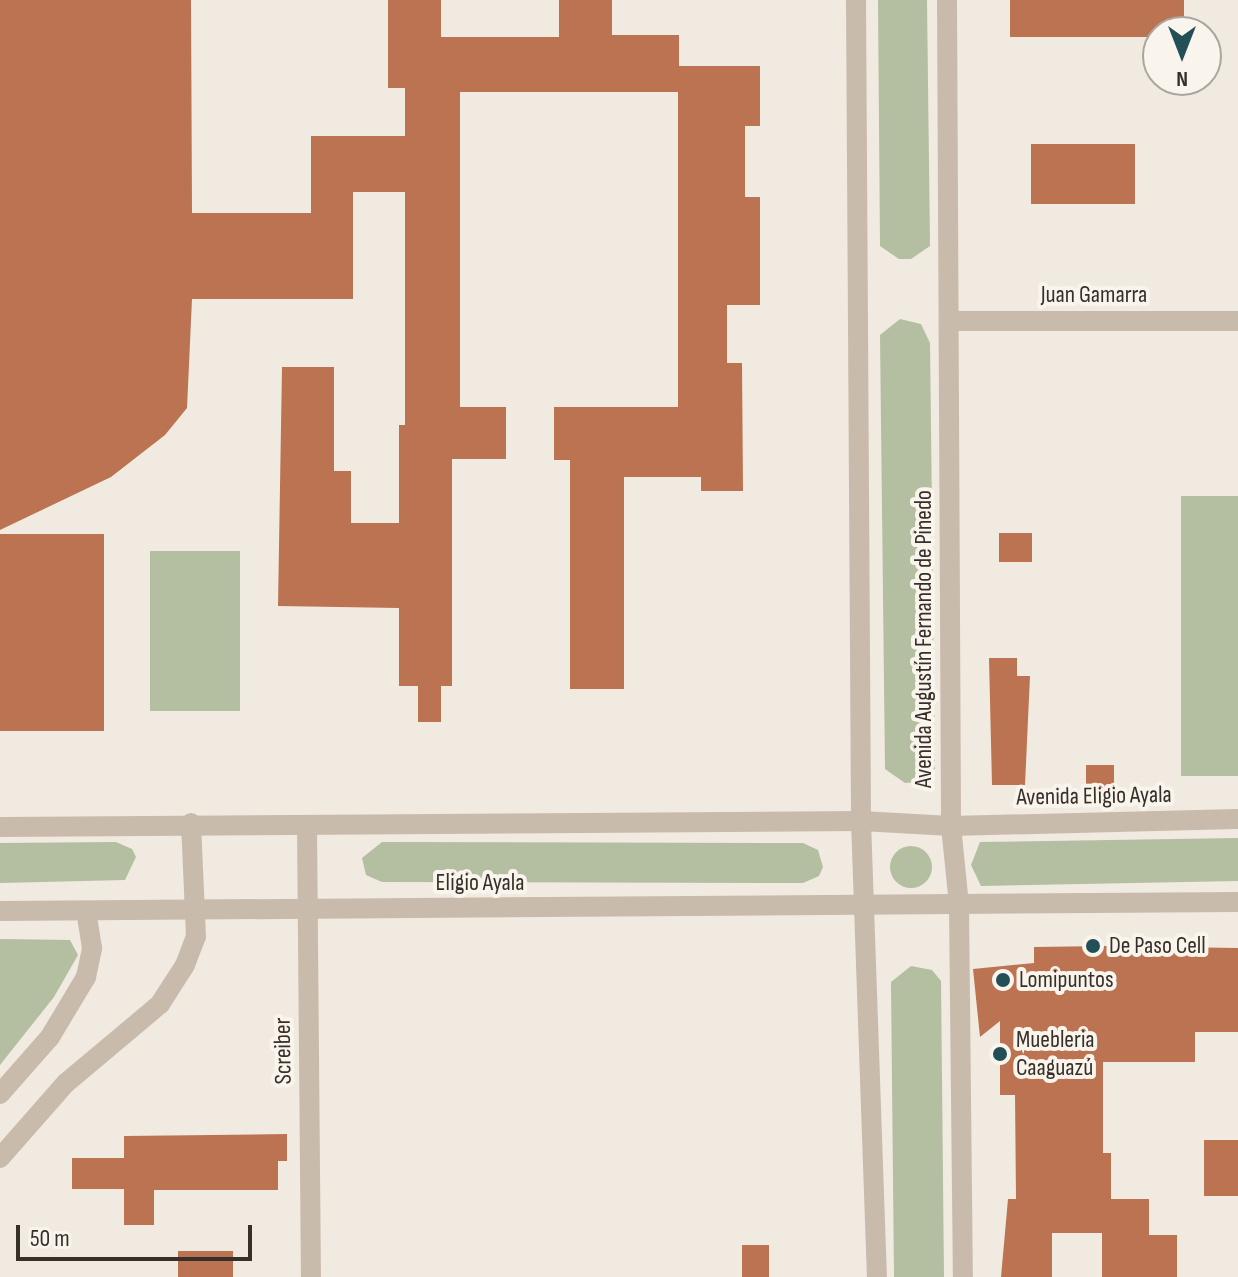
<!DOCTYPE html>
<html>
<head>
<meta charset="utf-8">
<style>
  body { margin:0 }
  #map { position:relative; width:1238px; height:1277px; overflow:hidden; background:#f1eae0; font-family:"Sofia Sans Condensed",sans-serif }
  div>[style] { position:absolute }
  [style*='--x'] { left:calc(var(--x)*1px); top:calc(var(--y)*1px); width:calc(var(--w)*1px); rotate:calc(var(--a)*1deg) }
  .green>* { inset:0; background:#b3bfa0; transform-origin:0 0 }
  .round { border-radius:50% }
  .building>* { inset:0; background:#bc7352; transform-origin:0 0 }
  .minor>* { height:20px; margin:-10px; padding:0 10px; transform-origin:10px; border-radius:10px; background:#c9bbac }
  .dots>* { width:22px; height:22px; translate:-50% -50%; box-sizing:border-box; border:4px solid #f9f4ec; border-radius:50% }
  span { translate:-50% -50%; white-space:nowrap; text-align:center; line-height:1.15; -webkit-text-stroke:8px #f9f4ec; paint-order:stroke }
  .street-label { font-size:24px; color:#372f2a }
  .poi-label { font-size:24px; color:#372f2a }
  .left { translate:0 -50%; text-align:left }
  .north { position:absolute; left:1142px; top:16px; width:80px; height:80px; box-sizing:border-box; background:#f9f4ec; border:2px solid #aba59e; border-radius:50%; rotate:180deg; font-size:22px; font-weight:700; line-height:32px; text-align:center; color:#372f2a }
  .north::after { content:''; display:block; margin:auto; width:28px; height:36px; background:#234f56; clip-path:polygon(50% 0,100% 100%,50% 72%,0 100%) }
  .scale { position:absolute; left:16px; top:1225px; width:236px; height:36px; box-sizing:border-box; border:4px solid #372f2a; border-top:0; padding-left:10px; font-size:24px; line-height:28px; white-space:nowrap; color:#372f2a; -webkit-text-stroke:6px #f9f4ec; paint-order:stroke }
</style>
</head>
<body>
<div id="map">
  <div class="green">
    <i style="clip-path:polygon(878px 0,927px 0,930px 246px,911px 259px,899px 259px,880px 246px)"></i>
    <i style="clip-path:polygon(900px 319px,921px 324px,930px 343px,935px 769px,916px 782px,905px 783px,885px 769px,880px 335px)"></i>
    <i style="left:1181px;top:496px;width:57px;height:280px"></i>
    <i style="left:150px;top:551px;width:90px;height:160px"></i>
    <i style="clip-path:polygon(1238px 838px,1238px 881px,981px 886px,971px 865px,980px 842px)"></i>
    <i style="clip-path:polygon(116px 842px,132px 849px,136px 857px,125px 880px,0 883px,0 843px)"></i>
    <i style="clip-path:polygon(382px 842px,803px 843px,818px 850px,823px 867px,819px 876px,803px 883px,382px 882px,366px 875px,362px 858px)"></i>
    <i class="round" style="left:890px;top:846px;width:42px;height:42px"></i>
    <i style="clip-path:polygon(0 939px,70px 940px,78px 955px,54px 997px,0 1065px)"></i>
    <i style="clip-path:polygon(911px 966px,932px 970px,941px 981px,944px 1277px,894px 1277px,891px 982px)"></i>
  </div>
  <div class="building">
    <i style="clip-path:polygon(0 0,191px 0,192px 213px,311px 213px,311px 136px,405px 136px,405px 88px,388px 88px,388px 0,441px 0,441px 37px,559px 37px,559px 0,612px 0,612px 35px,679px 35px,679px 66px,760px 66px,760px 126px,745px 126px,745px 197px,760px 197px,760px 305px,727px 305px,727px 363px,742px 363px,743px 491px,701px 491px,701px 477px,624px 477px,624px 689px,570px 689px,570px 460px,554px 460px,554px 407px,678px 407px,678px 92px,460px 92px,460px 407px,506px 407px,506px 459px,452px 459px,452px 686px,441px 686px,441px 722px,418px 722px,418px 686px,399px 686px,399px 608px,278px 606px,282px 367px,334px 367px,334px 471px,351px 471px,351px 523px,399px 523px,399px 425px,405px 425px,405px 192px,353px 192px,353px 299px,192px 299px,187px 408px,165px 435px,111px 477px,0 530px)"></i>
    <i style="left:1010px;top:0;width:174px;height:37px"></i>
    <i style="left:1031px;top:144px;width:104px;height:60px"></i>
    <i style="left:999px;top:533px;width:33px;height:29px"></i>
    <i style="left:0;top:534px;width:104px;height:197px"></i>
    <i style="clip-path:polygon(989px 658px,1017px 658px,1017px 676px,1030px 676px,1025px 785px,992px 785px)"></i>
    <i style="left:1086px;top:765px;width:28px;height:36px"></i>
    <i style="clip-path:polygon(1105px 946px,1238px 948px,1238px 1032px,1195px 1032px,1195px 1062px,1103px 1062px,1103px 1153px,1111px 1153px,1111px 1199px,1149px 1199px,1149px 1235px,1177px 1235px,1177px 1277px,1102px 1277px,1102px 1233px,1052px 1233px,1052px 1277px,1001px 1277px,1008px 1199px,1016px 1199px,1015px 1095px,1000px 1095px,1000px 1021px,980px 1037px,973px 969px,1034px 963px,1034px 947px)"></i>
    <i style="clip-path:polygon(287px 1134px,287px 1161px,278px 1161px,278px 1190px,154px 1190px,154px 1225px,124px 1225px,124px 1189px,72px 1189px,72px 1158px,124px 1158px,124px 1136px)"></i>
    <i style="left:1204px;top:1140px;width:34px;height:56px"></i>
    <i style="left:742px;top:1245px;width:27px;height:32px"></i>
    <i style="left:178px;top:1251px;width:55px;height:26px"></i>
  </div>
  <div class="minor">
    <i style="--x:856;--y:0;--w:821;--a:89.65"></i>
    <i style="--x:861;--y:821;--w:456;--a:88"></i>
    <i style="--x:947;--y:0;--w:826;--a:89.72"></i>
    <i style="--x:951;--y:826;--w:79;--a:84.2"></i>
    <i style="--x:959;--y:905;--w:372;--a:89.4"></i>
    <i style="--x:949;--y:321;--w:289;--a:0"></i>
    <i style="--x:307;--y:825;--w:452;--a:89.5"></i>
    <i style="--x:0;--y:827;--w:861;--a:-0.4"></i>
    <i style="--x:861;--y:821;--w:90;--a:3.2"></i>
    <i style="--x:951;--y:826;--w:287;--a:-1.4"></i>
    <i style="--x:0;--y:911;--w:1238;--a:-0.42"></i>
    <i style="--x:0;--y:1094;--w:76;--a:-48.7"></i>
    <i style="--x:50;--y:1037;--w:70;--a:-59"></i>
    <i style="--x:86;--y:977;--w:30;--a:-78"></i>
    <i style="--x:92;--y:948;--w:37;--a:-99"></i>
    <i style="--x:0;--y:1158;--w:100;--a:-48.7"></i>
    <i style="--x:66;--y:1083;--w:123;--a:-40"></i>
    <i style="--x:160;--y:1004;--w:46;--a:-57.3"></i>
    <i style="--x:185;--y:965;--w:30;--a:-69"></i>
    <i style="--x:196;--y:937;--w:114;--a:-92.5"></i>
  </div>
  <div class="dots">
    <i style="left:1093px;top:946px;background:#234f56"></i>
    <i style="left:1003px;top:980px;background:#234f56"></i>
    <i style="left:1000px;top:1054px;background:#234f56"></i>
  </div>
  <div class="street-label">
    <span style="left:1094px;top:295px">Juan Gamarra</span>
    <span style="left:924px;top:639px;rotate:-90deg">Avenida Augustín Fernando de Pinedo</span>
    <span style="left:1094px;top:796px;rotate:-1deg">Avenida Eligio Ayala</span>
    <span style="left:480px;top:883px">Eligio Ayala</span>
    <span style="left:283px;top:1051px;rotate:-91deg">Screiber</span>
  </div>
  <div class="poi-label">
    <span class="left" style="left:1109px;top:946px">De Paso Cell</span>
    <span class="left" style="left:1019px;top:980px">Lomipuntos</span>
    <span class="left" style="left:1016px;top:1054px">Muebleria<br>Caaguazú</span>
  </div>
  <div class="north">N</div>
  <div class="scale">50 m</div>
</div>
</body>
</html>
